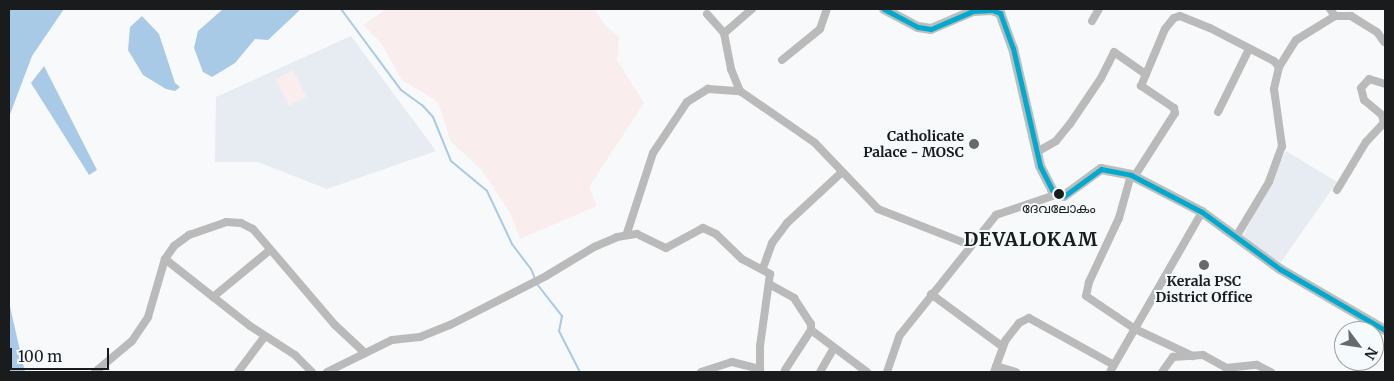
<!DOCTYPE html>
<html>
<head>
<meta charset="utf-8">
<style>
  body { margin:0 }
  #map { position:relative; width:1394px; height:381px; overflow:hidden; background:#f7f9fb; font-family:Merriweather,"Noto Sans Malayalam",serif }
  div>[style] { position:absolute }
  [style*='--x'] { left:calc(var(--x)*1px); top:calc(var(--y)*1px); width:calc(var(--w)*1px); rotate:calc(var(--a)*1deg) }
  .built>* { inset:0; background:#e6ecf1 }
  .green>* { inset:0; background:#faeded; transform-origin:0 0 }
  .water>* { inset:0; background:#a8cae6 }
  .stream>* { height:2px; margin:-1px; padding:0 1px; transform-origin:1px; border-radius:1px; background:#a8cae6 }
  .minor>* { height:8px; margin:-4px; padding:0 4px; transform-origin:4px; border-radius:4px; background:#bbbaba }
  .major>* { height:10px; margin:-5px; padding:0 5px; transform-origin:5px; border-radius:5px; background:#bcbdbd }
  .bus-1>* { height:5px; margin:-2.5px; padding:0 2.5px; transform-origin:2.5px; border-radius:2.5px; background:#00a9ce }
  .dots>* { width:14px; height:14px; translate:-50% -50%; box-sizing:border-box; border:2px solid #f5fafd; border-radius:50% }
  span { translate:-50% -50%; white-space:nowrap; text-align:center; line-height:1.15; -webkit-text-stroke:4px #f5fafd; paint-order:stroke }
  .bus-label { font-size:13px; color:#1a1b1d }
  .poi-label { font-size:14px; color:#1a1b1d; font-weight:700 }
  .right { translate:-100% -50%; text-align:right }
  .district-label { font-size:19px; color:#1a1b1d; font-weight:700; letter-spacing:1px }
  .frame { position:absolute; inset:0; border:10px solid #1a1b1d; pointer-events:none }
  .north { position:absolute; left:1334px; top:321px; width:50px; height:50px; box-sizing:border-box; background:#f5fafd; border:1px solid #9da1a3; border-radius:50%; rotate:121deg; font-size:14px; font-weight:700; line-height:20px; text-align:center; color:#1a1b1d }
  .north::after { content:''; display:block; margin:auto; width:18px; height:22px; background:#67696b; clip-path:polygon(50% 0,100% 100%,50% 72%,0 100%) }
  .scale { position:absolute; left:10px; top:348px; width:99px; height:22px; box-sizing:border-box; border:2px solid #1a1b1d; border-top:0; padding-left:6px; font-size:15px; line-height:18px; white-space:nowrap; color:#1a1b1d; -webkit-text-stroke:4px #f5fafd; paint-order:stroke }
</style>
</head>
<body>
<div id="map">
  <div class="built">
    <i style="clip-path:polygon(351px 36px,436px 151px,327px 189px,258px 162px,215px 162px,216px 97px)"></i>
    <i style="clip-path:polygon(1286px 151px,1337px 182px,1281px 262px,1241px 240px)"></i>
  </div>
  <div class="green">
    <i style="clip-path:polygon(386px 9px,594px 9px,604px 24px,619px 37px,617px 60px,644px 103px,589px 187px,597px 206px,520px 239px,510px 213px,482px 170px,451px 142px,438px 102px,402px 80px,381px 43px,363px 25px)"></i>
    <i style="left:293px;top:70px;width:30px;height:20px;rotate:63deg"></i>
  </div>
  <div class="water">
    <i style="clip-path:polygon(9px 9px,64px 9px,32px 56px,9px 117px)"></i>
    <i style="clip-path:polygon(223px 9px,301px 9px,268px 40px,255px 39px,235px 63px,212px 77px,203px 72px,194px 48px,198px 31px)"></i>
    <i style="clip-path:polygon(142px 16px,159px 34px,175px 83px,180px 87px,175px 91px,166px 89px,143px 75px,128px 50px,130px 27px)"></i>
    <i style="clip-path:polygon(44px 66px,97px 170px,89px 175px,31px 83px)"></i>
    <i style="clip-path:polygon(9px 302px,21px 355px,25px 372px,9px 372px)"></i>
  </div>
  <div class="stream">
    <i style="--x:341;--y:9;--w:101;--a:53.5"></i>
    <i style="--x:401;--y:90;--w:26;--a:36"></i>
    <i style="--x:422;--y:105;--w:16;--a:47"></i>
    <i style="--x:433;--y:117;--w:48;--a:67.8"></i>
    <i style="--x:451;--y:161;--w:47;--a:39.8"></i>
    <i style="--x:487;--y:191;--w:59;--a:64.7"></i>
    <i style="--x:512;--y:244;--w:31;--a:53"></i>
    <i style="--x:531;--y:269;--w:11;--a:68"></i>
    <i style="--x:537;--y:284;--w:41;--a:52"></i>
    <i style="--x:562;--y:316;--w:15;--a:101"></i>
    <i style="--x:559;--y:331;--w:46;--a:62.9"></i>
  </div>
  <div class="minor">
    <i style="--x:752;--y:9;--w:37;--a:139"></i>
    <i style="--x:724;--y:33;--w:37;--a:79"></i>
    <i style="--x:731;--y:69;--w:24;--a:68"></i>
    <i style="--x:740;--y:91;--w:91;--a:34.7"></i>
    <i style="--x:815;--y:143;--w:91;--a:46.3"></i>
    <i style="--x:878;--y:209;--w:99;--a:21.4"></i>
    <i style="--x:707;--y:14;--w:25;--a:48"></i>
    <i style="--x:1335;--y:16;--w:16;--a:0"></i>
    <i style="--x:1351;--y:16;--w:31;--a:32"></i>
    <i style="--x:1377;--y:32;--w:12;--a:55"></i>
    <i style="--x:1092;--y:21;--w:14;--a:-60"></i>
    <i style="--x:782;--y:60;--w:49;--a:-39.2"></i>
    <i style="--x:820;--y:29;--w:21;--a:-71"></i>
    <i style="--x:1279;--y:67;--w:32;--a:-58"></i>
    <i style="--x:1296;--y:40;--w:46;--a:-31.6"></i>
    <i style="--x:1335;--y:16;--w:9;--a:-126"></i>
    <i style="--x:1218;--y:112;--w:70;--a:-63.8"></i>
    <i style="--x:1037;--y:152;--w:22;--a:-30"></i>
    <i style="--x:1056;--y:141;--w:22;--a:-51"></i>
    <i style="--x:1070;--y:124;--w:55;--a:-56"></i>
    <i style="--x:1101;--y:78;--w:29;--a:-63"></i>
    <i style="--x:1114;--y:52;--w:39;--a:35"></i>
    <i style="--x:1131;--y:175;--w:45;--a:105.6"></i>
    <i style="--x:1119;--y:218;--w:71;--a:115.1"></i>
    <i style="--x:1089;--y:282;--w:14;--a:102"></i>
    <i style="--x:1086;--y:296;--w:59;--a:34"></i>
    <i style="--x:1135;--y:329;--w:64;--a:25"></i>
    <i style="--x:1134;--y:177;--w:76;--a:-57.4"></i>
    <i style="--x:1175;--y:113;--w:5;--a:-101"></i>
    <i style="--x:1174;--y:108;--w:40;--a:-146"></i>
    <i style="--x:1141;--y:86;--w:62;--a:-67.2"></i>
    <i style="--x:1165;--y:29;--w:14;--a:-51"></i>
    <i style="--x:1174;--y:18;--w:6;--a:-18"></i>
    <i style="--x:1180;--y:16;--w:32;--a:22"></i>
    <i style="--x:1210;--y:28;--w:72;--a:27.3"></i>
    <i style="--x:1274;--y:61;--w:8;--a:50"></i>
    <i style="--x:1279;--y:67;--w:23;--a:103"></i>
    <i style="--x:1274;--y:89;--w:58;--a:82"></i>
    <i style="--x:1282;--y:146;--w:38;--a:110"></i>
    <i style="--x:1269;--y:182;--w:64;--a:121"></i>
    <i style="--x:1337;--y:190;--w:56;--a:-58.9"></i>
    <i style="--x:1366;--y:142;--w:26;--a:-47"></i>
    <i style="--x:1384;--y:123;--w:8;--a:-104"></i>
    <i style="--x:1382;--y:115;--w:23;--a:-140"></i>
    <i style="--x:1364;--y:100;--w:12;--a:-104"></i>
    <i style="--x:1361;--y:88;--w:12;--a:-48"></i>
    <i style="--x:1369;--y:79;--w:17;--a:17"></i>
    <i style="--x:627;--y:233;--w:84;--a:-72"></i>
    <i style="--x:653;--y:153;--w:61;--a:-56.3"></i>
    <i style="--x:687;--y:102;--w:25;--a:-32"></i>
    <i style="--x:708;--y:89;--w:32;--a:4"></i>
    <i style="--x:165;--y:259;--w:108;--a:38.2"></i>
    <i style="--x:250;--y:326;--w:54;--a:32.8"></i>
    <i style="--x:295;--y:355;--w:24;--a:45"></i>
    <i style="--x:763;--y:268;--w:27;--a:-70"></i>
    <i style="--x:772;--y:243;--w:25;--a:-53"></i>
    <i style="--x:787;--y:223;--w:75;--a:-42.8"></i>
    <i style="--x:769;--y:284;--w:29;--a:29"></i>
    <i style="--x:794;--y:298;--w:31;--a:57"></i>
    <i style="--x:811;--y:324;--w:6;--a:90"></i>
    <i style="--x:931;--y:294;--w:89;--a:36.4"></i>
    <i style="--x:213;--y:297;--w:74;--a:-39.5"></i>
    <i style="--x:996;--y:366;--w:21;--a:17"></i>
    <i style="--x:785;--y:370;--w:48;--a:-57"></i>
    <i style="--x:811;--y:330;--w:70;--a:36.9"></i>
    <i style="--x:95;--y:372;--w:48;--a:-40"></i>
    <i style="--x:132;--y:341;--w:29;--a:-56"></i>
    <i style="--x:148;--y:317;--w:60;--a:-73.7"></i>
    <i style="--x:165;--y:259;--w:16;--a:-55"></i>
    <i style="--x:174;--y:246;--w:19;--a:-36"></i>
    <i style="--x:189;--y:235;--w:39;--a:-19"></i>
    <i style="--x:226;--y:222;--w:15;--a:4"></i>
    <i style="--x:241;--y:223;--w:13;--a:27"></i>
    <i style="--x:253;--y:229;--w:126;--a:49.5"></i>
    <i style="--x:335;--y:325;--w:41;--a:43"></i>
    <i style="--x:238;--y:372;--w:45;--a:-53.1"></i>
    <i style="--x:327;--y:372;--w:72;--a:-26.2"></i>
    <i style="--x:392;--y:340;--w:28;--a:-6"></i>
    <i style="--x:420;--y:337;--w:32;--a:-22"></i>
    <i style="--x:450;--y:325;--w:108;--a:-27"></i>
    <i style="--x:546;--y:276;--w:56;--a:-31.1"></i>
    <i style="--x:594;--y:247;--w:25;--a:-23"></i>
    <i style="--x:617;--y:237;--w:20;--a:-9"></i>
    <i style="--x:637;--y:234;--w:32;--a:26"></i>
    <i style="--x:666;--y:248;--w:42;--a:-28.4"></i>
    <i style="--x:703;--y:228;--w:14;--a:25"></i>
    <i style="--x:716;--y:234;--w:36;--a:44"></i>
    <i style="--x:742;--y:259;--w:32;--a:28"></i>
    <i style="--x:770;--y:274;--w:73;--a:97.9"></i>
    <i style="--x:760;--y:346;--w:26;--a:90"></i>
    <i style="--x:701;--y:372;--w:33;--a:-18"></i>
    <i style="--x:732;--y:362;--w:29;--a:14"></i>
    <i style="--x:820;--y:372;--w:28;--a:-60"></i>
    <i style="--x:887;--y:372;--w:39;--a:-71"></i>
    <i style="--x:900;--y:335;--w:154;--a:-51.3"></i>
    <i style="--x:996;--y:215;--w:65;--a:-18.7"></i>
    <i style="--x:994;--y:372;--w:33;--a:-70"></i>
    <i style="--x:1005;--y:341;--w:23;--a:-52"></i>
    <i style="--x:1019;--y:323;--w:11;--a:-27"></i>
    <i style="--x:1029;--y:318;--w:97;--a:28.9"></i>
    <i style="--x:1110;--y:372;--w:185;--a:-60.1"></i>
    <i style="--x:1162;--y:372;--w:19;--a:-54"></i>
    <i style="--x:1173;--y:357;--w:30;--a:-4"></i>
    <i style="--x:1203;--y:355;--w:26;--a:29"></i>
    <i style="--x:1226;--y:368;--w:31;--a:-6"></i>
    <i style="--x:1257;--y:365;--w:16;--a:27"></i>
  </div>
  <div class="major">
    <i style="--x:884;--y:9;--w:38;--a:28"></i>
    <i style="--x:918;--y:27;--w:13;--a:9"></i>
    <i style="--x:931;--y:29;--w:46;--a:-23.2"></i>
    <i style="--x:973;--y:11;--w:19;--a:-3"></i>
    <i style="--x:992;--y:10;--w:9;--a:21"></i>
    <i style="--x:1000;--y:13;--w:37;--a:70"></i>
    <i style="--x:1013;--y:48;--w:121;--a:77.1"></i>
    <i style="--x:1040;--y:166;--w:27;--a:63"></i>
    <i style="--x:1052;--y:190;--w:7;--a:34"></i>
    <i style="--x:1058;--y:194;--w:6;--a:18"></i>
    <i style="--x:1064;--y:196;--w:46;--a:-36.1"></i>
    <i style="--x:1101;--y:169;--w:31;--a:11"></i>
    <i style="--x:1131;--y:175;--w:80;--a:27.5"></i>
    <i style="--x:1202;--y:212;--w:97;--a:36.2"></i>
    <i style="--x:1280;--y:269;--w:121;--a:30.2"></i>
  </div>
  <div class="bus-1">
    <i style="--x:884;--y:9;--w:38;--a:28"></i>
    <i style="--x:918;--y:27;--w:13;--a:9"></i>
    <i style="--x:931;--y:29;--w:46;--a:-23.2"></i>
    <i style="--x:973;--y:11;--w:19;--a:-3"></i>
    <i style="--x:992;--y:10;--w:9;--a:21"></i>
    <i style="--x:1000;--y:13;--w:37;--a:70"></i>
    <i style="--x:1013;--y:48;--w:121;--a:77.1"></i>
    <i style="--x:1040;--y:166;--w:27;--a:63"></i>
    <i style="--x:1052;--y:190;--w:7;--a:34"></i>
    <i style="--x:1058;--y:194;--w:6;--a:18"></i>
    <i style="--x:1064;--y:196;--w:46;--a:-36.1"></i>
    <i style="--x:1101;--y:169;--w:31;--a:11"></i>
    <i style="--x:1131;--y:175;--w:80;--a:27.5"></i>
    <i style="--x:1202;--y:212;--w:97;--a:36.2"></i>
    <i style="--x:1280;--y:269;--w:121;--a:30.2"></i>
  </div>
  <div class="dots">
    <i style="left:974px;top:144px;background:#67696b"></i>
    <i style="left:1059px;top:194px;background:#1a1b1d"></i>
    <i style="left:1204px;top:265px;background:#67696b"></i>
  </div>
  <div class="bus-label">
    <span style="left:1059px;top:209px">ദേവലോകം</span>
  </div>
  <div class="poi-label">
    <span class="right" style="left:964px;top:144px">Catholicate<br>Palace - MOSC</span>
    <span style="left:1204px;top:289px">Kerala PSC<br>District Office</span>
  </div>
  <div class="district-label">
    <span style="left:1031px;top:240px">DEVALOKAM</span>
  </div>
  <div class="frame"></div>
  <div class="north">N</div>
  <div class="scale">100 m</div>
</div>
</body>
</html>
